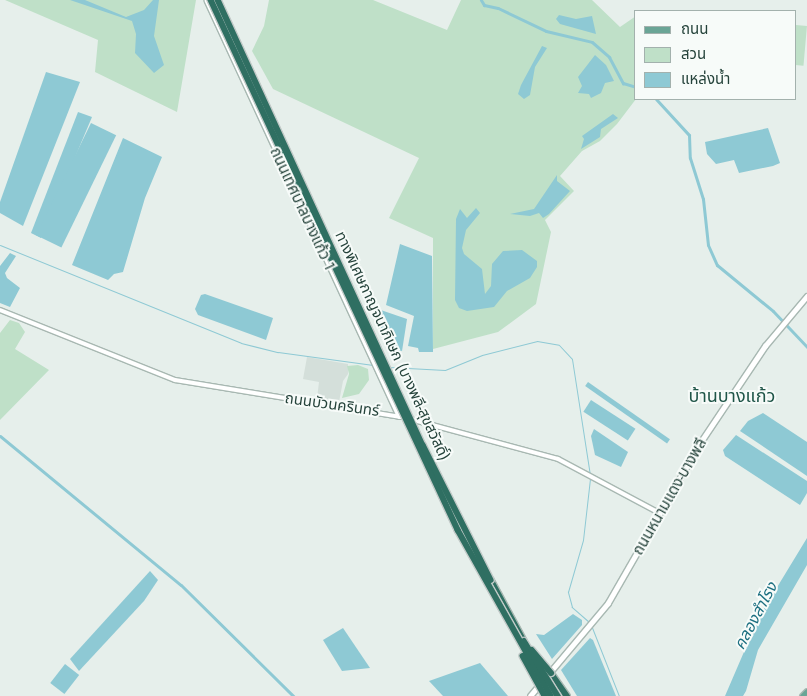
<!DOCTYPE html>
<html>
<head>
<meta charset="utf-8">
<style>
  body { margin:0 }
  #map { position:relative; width:807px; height:696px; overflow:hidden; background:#e6efeb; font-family:Jost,"Noto Sans Thai",sans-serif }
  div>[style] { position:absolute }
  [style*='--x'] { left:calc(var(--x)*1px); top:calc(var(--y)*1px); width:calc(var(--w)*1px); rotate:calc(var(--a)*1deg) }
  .built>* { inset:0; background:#d4dfda }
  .green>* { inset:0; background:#bfe0c8; transform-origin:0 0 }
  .water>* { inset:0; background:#8ec9d4; transform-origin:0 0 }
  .stream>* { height:1px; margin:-0.5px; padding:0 0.5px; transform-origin:0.5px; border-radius:0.5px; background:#8ec9d4 }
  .canal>* { height:3px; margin:-1.5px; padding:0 1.5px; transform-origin:1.5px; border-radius:1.5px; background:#8ec9d4 }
  .roads { filter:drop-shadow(1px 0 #a8b8b2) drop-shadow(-1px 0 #a8b8b2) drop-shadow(0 1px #a8b8b2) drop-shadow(0 -1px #a8b8b2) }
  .tertiary>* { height:4px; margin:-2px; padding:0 2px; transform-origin:2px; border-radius:2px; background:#fff }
  .secondary>* { height:4.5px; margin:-2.25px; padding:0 2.25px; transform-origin:2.25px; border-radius:2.25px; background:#fff }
  .primary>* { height:5px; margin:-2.5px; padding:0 2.5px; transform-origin:2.5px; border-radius:2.5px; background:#6aa596 }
  .motorway>* { height:5.5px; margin:-2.75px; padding:0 2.75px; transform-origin:2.75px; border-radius:2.75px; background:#2f6f62 }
  .bridges { filter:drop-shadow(1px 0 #c2cac8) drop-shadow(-1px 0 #c2cac8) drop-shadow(0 1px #c2cac8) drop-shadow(0 -1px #c2cac8) }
  .motorway-bridge>* { height:5.5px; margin:-2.75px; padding:0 2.75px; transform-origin:2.75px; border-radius:2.75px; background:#2f6f62 }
  span { translate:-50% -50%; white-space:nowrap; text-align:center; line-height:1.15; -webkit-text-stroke:4px #f7fbf9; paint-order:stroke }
  .street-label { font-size:15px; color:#24423a }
  .water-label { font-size:16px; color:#1c6f80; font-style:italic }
  .quarter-label { font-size:18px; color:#1f5548 }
  .legend { position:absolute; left:634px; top:10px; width:162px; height:90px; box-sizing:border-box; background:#f7fbf9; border:1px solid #a3b1ad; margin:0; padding:6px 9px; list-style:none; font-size:15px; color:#24423a }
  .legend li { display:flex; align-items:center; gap:10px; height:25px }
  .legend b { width:25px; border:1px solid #a3b1ad }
</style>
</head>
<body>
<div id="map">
  <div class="built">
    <i style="clip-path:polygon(307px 357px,348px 364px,348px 374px,343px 381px,339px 402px,317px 399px,319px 382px,303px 379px)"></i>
  </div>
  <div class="green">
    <i style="clip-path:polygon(5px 0,196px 0,177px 112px,95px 72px,98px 40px)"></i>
    <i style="clip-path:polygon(269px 0,373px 0,447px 30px,461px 0,592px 0,620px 27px,636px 16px,636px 99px,617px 124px,600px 141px,582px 151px,560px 176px,574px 191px,545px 220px,551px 232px,536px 304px,498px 332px,433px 349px,433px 238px,389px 218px,419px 158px,273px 89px,252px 51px,264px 26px)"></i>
    <i style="left:796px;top:25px;width:11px;height:40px;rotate:5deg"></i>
    <i style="clip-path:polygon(10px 320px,19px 323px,25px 332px,15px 349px,49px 370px,0 420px,0 333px)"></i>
    <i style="clip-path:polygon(358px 365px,368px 369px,369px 380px,359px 394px,342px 398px,349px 374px,347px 366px)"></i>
  </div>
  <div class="water">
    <i style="clip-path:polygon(70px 0,85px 0,126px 17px,144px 10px,153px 0,159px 0,154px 36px,164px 65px,154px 73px,135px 53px,136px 34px,132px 21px)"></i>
    <i style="clip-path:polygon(559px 15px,576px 19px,592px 16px,596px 34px,560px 24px,556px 19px)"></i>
    <i style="clip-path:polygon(542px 46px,547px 48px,535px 67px,530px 95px,524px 99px,518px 94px,521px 85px)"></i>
    <i style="clip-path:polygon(595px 55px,606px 65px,614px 81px,605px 83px,601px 93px,591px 98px,589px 94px,578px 93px,582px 86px,578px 77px)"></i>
    <i style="clip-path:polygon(46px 72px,80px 82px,23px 226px,0 213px,0 202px)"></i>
    <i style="clip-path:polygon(78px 112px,92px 117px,41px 238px,31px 233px)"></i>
    <i style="clip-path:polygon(613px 114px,618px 118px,601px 129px,600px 137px,581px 149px,584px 139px,582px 136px)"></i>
    <i style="left:91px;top:123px;width:28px;height:125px;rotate:26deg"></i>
    <i style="clip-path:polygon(768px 128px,780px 163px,773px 166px,739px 173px,734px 160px,716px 164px,707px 154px,705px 142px)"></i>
    <i style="clip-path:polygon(123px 138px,162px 157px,145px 198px,123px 272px,114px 274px,108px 280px,72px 265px)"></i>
    <i style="clip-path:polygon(557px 175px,557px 181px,570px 191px,549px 214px,543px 218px,539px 213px,530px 216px,510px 214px,534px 209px)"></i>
    <i style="clip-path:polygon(476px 208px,480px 213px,466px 230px,462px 248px,464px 254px,482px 269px,485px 294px,491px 286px,492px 264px,503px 251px,522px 250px,537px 261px,537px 267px,530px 278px,507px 291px,494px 307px,467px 311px,459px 308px,455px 300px,456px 219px,460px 209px,467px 218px)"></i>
    <i style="clip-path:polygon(400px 244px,432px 256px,433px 352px,419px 352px,418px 348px,408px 346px,414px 316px,386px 305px)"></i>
    <i style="clip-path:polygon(10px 253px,16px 256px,5px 273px,7px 278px,20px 288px,10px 307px,0 303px,0 266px)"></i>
    <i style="clip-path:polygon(205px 294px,273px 318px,266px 340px,198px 315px,195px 309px,201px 295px)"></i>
    <i style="clip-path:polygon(372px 307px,407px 319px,402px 351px,390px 348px)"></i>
    <i style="left:588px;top:382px;width:100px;height:5px;rotate:35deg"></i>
    <i style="left:591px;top:400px;width:53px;height:14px;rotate:33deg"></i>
    <i style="clip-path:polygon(763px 413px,807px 442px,807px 476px,740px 431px,748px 421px)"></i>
    <i style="clip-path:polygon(594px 429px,628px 452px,621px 467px,595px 455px,591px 436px)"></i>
    <i style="clip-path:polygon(736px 435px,807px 481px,807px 493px,800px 505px,725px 456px,723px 450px)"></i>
    <i style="clip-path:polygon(807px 538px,807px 565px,758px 650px,746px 691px,743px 696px,725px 696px,759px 617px)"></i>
    <i style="clip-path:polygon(150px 571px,158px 580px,144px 601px,79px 671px,70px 659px)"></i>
    <i style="clip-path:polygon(573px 614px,582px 620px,582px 625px,552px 659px,536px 634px,544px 635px)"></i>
    <i style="clip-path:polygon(343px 628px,370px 668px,342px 671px,323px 640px)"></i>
    <i style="clip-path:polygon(590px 638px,593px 640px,616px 696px,577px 696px,561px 670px)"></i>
    <i style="clip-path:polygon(480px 663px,508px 696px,443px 696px,429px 681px)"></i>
    <i style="left:65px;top:664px;width:18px;height:24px;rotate:38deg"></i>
  </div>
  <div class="stream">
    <i style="--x:0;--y:245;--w:260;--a:22.1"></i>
    <i style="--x:241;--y:343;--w:38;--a:14"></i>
    <i style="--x:278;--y:352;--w:96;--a:7.8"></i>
    <i style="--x:389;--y:367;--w:56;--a:3.1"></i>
    <i style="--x:445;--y:370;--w:40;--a:-22"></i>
    <i style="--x:482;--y:355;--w:57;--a:-14.3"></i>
    <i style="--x:537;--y:341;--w:22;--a:10"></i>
    <i style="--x:559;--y:345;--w:19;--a:47"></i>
    <i style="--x:572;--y:359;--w:117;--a:81.2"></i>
    <i style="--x:589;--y:622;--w:23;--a:-139"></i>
    <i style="--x:572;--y:607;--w:16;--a:-105"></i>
    <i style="--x:568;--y:592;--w:54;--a:-73.9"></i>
    <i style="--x:583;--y:540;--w:61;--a:-83.5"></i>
    <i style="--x:591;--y:625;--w:76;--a:68.5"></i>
  </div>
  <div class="canal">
    <i style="--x:481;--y:0;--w:6;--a:59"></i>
    <i style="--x:484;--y:5;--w:14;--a:12"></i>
    <i style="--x:498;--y:8;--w:53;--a:25.6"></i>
    <i style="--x:546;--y:31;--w:47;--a:13.4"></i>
    <i style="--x:592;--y:42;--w:23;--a:41"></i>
    <i style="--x:609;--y:57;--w:30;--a:62"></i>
    <i style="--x:623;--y:83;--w:14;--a:17"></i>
    <i style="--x:656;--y:99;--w:49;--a:47.5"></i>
    <i style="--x:689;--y:135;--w:23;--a:88"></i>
    <i style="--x:690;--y:158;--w:43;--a:72.4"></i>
    <i style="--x:703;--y:199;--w:46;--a:83.8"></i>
    <i style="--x:708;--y:245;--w:22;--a:66"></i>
    <i style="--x:717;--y:265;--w:72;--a:39.4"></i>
    <i style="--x:773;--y:311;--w:50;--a:46.6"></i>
    <i style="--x:0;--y:436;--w:234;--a:39.5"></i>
    <i style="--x:181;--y:585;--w:158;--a:44.7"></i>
  </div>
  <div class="roads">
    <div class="tertiary">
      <i style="--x:0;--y:310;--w:188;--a:21.8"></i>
      <i style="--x:175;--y:380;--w:229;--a:9.3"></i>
      <i style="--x:410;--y:419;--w:153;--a:15.1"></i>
      <i style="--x:558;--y:459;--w:115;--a:28.1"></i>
    </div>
    <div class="secondary">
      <i style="--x:207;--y:0;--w:458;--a:65.2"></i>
      <i style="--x:530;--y:696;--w:121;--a:-50"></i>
      <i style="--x:608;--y:603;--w:185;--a:-60.1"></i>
      <i style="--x:700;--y:443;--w:117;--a:-56.2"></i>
      <i style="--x:765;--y:346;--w:65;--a:-50"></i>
    </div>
    <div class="primary">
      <i style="--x:802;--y:696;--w:7;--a:-45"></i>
    </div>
    <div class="motorway">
      <i style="--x:491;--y:580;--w:69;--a:61.6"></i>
      <i style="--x:551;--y:673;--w:28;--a:55"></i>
    </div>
  </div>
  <div class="bridges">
    <div class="motorway-bridge">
      <i style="--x:211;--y:0;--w:585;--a:65.01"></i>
      <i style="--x:458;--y:530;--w:190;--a:60.7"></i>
      <i style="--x:218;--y:0;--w:490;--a:65.3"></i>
      <i style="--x:423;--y:445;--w:151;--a:63.3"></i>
      <i style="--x:524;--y:641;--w:65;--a:58.3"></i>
      <i style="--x:532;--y:650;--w:30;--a:50"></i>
      <i style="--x:523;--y:656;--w:46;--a:61.2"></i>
    </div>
  </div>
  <div class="street-label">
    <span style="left:302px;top:209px;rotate:65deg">ถนนเทศบาลบางแก้ว 1</span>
    <span style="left:392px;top:346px;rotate:65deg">ทางพิเศษกาญจนาภิเษก (บางพลี-สุขสวัสดิ์)</span>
    <span style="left:332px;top:405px;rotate:8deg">ถนนบัวนครินทร์</span>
    <span style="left:670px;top:497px;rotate:-60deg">ถนนหนามแดง-บางพลี</span>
  </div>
  <div class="water-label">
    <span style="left:756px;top:616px;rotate:-62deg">คลองสำโรง</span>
  </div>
  <div class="quarter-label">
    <span style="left:732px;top:396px">บ้านบางแก้ว</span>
  </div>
  <ul class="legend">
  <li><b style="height:6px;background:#6aa596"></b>ถนน</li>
  <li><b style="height:14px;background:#bfe0c8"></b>สวน</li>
  <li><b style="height:14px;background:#8ec9d4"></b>แหล่งน้ำ</li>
  </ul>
</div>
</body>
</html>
